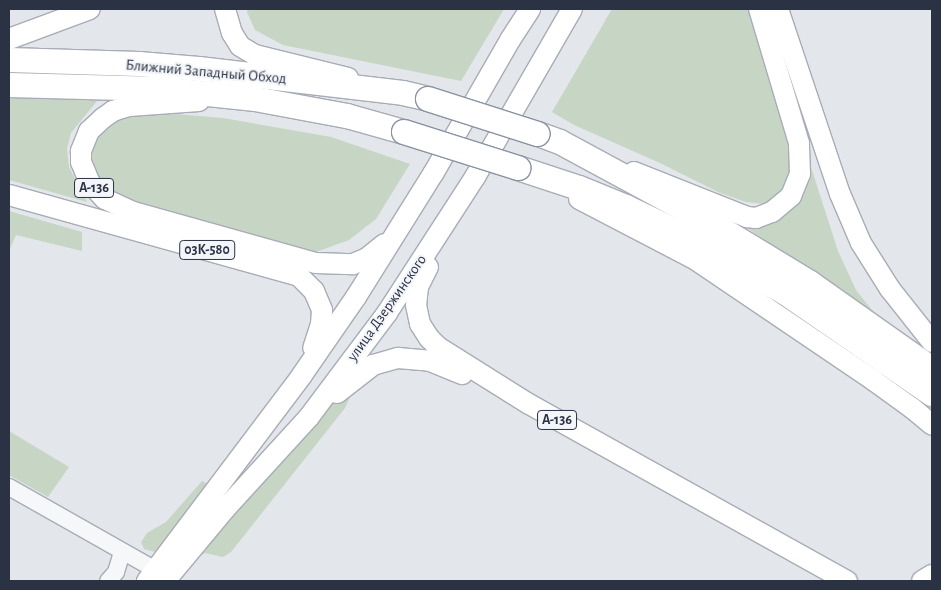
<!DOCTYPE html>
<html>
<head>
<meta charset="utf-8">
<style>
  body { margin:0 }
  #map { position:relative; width:941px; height:590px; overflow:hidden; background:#e3e6eb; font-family:"Alegreya Sans",sans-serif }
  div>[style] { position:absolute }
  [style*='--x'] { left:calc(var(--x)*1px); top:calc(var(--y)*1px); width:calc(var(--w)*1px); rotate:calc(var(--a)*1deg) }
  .green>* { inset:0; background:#c7d5c4 }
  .roads { filter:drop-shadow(1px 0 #a8acb6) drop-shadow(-1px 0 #a8acb6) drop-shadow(0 1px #a8acb6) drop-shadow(0 -1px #a8acb6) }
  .minor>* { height:16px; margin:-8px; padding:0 8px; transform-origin:8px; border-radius:8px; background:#f6f7f9 }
  .major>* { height:20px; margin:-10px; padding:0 10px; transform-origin:10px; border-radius:10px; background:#fff }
  .highway>* { height:24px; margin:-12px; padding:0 12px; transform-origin:12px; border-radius:12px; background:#fff }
  .bridges { filter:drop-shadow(1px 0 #8a92a2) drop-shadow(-1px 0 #8a92a2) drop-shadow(0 1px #8a92a2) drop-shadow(0 -1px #8a92a2) }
  .highway-bridge>* { height:24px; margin:-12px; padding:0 12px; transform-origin:12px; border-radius:12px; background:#fff }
  span { translate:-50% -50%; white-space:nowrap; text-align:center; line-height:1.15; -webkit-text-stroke:4px #f3f5f8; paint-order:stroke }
  .shield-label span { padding:1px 4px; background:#f3f5f8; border:1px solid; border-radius:4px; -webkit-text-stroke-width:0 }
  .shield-label { font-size:14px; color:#2a3244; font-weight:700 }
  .street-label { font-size:15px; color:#2a3244 }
  .frame { position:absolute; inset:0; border:10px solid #2a3244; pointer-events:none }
</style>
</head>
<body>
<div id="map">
  <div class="green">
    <i style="clip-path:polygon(247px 9px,504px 9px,461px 81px,283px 45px,255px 30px,247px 12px)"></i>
    <i style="clip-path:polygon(612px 9px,748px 9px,795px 150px,790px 182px,779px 195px,764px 204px,746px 202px,720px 193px,660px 163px,574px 125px,552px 112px)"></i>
    <i style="clip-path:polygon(9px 96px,83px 97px,97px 101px,71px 133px,67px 149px,69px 167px,87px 202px,9px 180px)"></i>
    <i style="clip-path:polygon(151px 112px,223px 118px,331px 137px,410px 164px,376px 219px,349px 240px,313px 253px,213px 226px,113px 195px,101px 184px,88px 159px,93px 147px,102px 131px,114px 118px)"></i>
    <i style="clip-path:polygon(809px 161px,838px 251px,856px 290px,884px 325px,749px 229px,769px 224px,790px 209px)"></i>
    <i style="clip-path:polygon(9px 211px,82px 232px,82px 251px,16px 235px,9px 251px)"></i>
    <i style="clip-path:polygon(375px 372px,366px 384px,353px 391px,345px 408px,231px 552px,223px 557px,205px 553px,196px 558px,337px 396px)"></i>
    <i style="clip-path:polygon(9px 431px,69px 467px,48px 497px,9px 475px)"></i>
    <i style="clip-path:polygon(202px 481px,208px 484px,161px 551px,155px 552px,144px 549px,141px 542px,147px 533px,166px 522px)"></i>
  </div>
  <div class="roads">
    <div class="minor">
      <i style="--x:9;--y:487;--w:180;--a:29.5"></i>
      <i style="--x:108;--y:581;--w:12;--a:-48"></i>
      <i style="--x:116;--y:572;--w:21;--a:-73"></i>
    </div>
    <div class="major">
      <i style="--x:225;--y:9;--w:25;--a:74"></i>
      <i style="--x:232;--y:33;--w:15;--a:58"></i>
      <i style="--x:240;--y:46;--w:17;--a:31"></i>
      <i style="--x:255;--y:55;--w:96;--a:13.9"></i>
      <i style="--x:778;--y:9;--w:195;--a:71.5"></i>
      <i style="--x:840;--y:194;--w:53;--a:66.8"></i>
      <i style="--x:861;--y:243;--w:54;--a:57.8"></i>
      <i style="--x:890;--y:289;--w:68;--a:51.6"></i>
      <i style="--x:9;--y:39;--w:86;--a:-20.3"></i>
      <i style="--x:199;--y:101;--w:70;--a:175.9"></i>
      <i style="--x:129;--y:106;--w:17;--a:163"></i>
      <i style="--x:113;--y:111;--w:12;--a:145"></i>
      <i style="--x:103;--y:118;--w:19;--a:137"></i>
      <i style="--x:89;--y:131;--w:22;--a:112"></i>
      <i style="--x:81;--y:151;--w:11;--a:90"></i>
      <i style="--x:81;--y:162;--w:23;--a:67"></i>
      <i style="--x:90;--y:183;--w:22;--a:47"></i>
      <i style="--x:105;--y:199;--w:31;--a:25"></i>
      <i style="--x:133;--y:212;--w:190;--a:15.6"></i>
      <i style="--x:316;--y:263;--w:37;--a:2"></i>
      <i style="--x:353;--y:264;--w:15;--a:-23"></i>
      <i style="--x:367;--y:258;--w:22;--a:-39"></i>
      <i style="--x:634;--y:172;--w:122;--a:21.7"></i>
      <i style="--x:747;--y:217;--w:9;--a:6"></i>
      <i style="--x:756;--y:218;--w:17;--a:-21"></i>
      <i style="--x:772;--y:212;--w:25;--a:-40"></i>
      <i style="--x:791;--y:196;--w:24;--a:-68"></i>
      <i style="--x:800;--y:174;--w:31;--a:-92"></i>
      <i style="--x:799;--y:143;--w:140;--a:-106.6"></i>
      <i style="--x:9;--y:195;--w:301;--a:15.6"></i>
      <i style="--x:299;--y:276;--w:21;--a:45"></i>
      <i style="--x:314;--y:291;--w:21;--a:67"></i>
      <i style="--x:322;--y:310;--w:14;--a:94"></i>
      <i style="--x:321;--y:324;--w:25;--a:108"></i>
      <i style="--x:579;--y:199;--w:132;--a:27.5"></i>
      <i style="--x:696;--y:260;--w:214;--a:34.1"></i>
      <i style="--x:873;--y:380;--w:48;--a:35.7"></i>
      <i style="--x:912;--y:408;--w:26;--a:40"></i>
      <i style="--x:428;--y:267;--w:22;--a:117"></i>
      <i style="--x:418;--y:287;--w:18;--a:96"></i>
      <i style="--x:416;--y:305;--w:19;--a:78"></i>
      <i style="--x:420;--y:324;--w:17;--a:57"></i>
      <i style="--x:429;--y:338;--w:13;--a:45"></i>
      <i style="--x:438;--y:347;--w:107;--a:32.1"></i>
      <i style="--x:529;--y:404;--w:364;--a:29.1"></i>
      <i style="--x:337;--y:393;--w:46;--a:-37.9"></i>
      <i style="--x:373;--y:365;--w:26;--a:-16"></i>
      <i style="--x:398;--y:358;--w:32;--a:5"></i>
      <i style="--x:430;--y:361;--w:35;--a:22"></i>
      <i style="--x:147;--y:581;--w:258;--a:-53"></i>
      <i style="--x:302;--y:375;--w:95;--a:-55.3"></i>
      <i style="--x:356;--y:297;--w:145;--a:-58"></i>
      <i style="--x:433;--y:174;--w:155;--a:-60.1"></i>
      <i style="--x:510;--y:40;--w:37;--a:-57"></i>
      <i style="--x:165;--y:581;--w:94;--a:-50.2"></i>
      <i style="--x:225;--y:509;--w:125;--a:-47.6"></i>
      <i style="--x:309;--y:417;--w:130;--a:-53.1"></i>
      <i style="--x:387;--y:313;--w:162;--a:-57.1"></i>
      <i style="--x:475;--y:177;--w:194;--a:-60"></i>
      <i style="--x:922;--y:581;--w:12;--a:-31"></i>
    </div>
    <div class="highway">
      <i style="--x:9;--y:60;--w:130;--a:1.8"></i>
      <i style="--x:139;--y:64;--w:60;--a:4.8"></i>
      <i style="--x:199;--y:69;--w:205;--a:6.7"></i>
      <i style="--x:403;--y:93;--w:26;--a:13"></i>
      <i style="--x:9;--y:85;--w:151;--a:1.5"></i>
      <i style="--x:160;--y:89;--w:96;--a:6"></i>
      <i style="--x:255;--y:99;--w:94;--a:10.5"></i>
      <i style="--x:347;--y:116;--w:59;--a:15.7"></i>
      <i style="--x:538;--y:134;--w:23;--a:20"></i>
      <i style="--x:560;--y:142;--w:185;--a:28.4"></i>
      <i style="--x:723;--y:230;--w:102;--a:31.3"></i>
      <i style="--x:810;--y:283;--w:149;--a:35.2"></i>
      <i style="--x:518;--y:168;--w:64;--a:18.2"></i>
      <i style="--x:579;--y:188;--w:51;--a:22"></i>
      <i style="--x:626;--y:207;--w:71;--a:25.8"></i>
      <i style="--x:690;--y:238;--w:108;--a:29.9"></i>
      <i style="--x:784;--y:292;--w:180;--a:34.6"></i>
    </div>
  </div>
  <div class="bridges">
    <div class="highway-bridge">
      <i style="--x:428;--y:99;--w:115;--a:17.7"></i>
      <i style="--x:404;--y:132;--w:120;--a:17.5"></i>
    </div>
  </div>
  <div class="shield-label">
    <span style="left:94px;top:188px">А-136</span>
    <span style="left:207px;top:250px">03К-580</span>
    <span style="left:557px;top:420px">А-136</span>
  </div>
  <div class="street-label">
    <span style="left:206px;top:72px;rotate:5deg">Ближний Западный Обход</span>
    <span style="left:387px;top:308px;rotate:-55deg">улица Дзержинского</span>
  </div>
  <div class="frame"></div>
</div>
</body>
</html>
